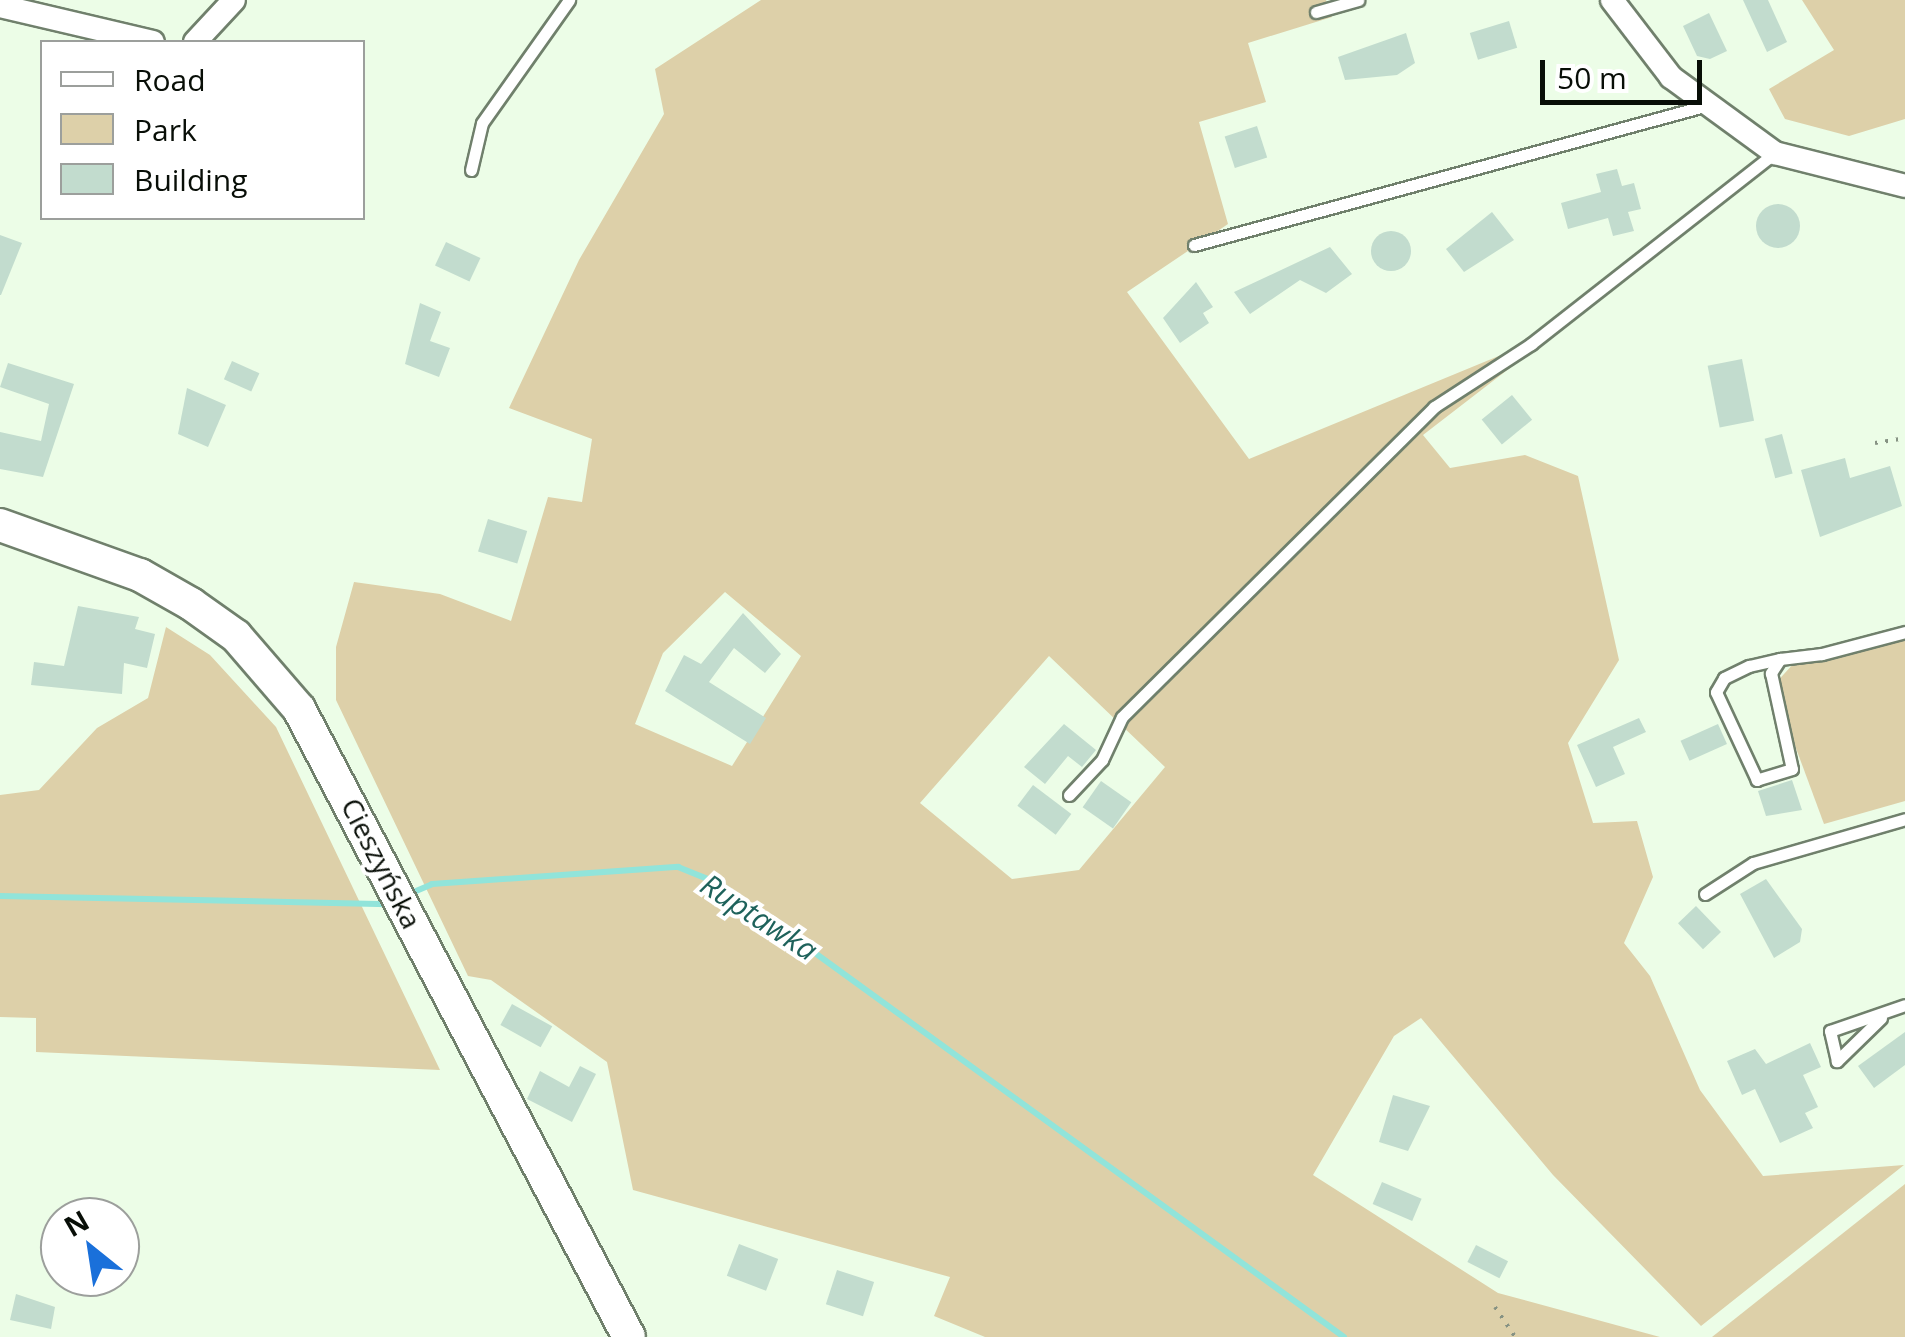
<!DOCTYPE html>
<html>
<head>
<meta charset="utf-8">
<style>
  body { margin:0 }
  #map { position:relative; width:1905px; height:1337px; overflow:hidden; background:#ecfde7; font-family:"Open Sans",sans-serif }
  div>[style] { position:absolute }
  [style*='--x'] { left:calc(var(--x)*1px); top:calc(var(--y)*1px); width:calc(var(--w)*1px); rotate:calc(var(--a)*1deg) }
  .green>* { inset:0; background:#ddd0a9 }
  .stream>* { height:6px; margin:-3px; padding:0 3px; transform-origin:3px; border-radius:3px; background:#91e4da }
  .building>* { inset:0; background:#c2dcce; transform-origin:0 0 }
  .round { border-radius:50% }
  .path>* { height:4px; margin-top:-2px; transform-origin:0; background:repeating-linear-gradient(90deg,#869283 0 2.5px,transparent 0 10.5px) }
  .roads { filter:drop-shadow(2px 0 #70806c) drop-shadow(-2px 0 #70806c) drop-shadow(0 2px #70806c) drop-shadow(0 -2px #70806c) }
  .service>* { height:11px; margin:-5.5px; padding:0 5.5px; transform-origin:5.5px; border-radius:5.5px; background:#fff }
  .minor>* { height:22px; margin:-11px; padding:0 11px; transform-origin:11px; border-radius:11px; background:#fff }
  .secondary>* { height:32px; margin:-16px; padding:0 16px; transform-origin:16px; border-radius:16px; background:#fff }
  span { translate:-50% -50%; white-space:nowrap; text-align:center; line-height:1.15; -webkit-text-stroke:8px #fff; paint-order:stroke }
  .street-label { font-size:28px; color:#080e07 }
  .water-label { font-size:30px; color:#1e625b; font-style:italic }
  .legend { position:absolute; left:40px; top:40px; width:325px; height:180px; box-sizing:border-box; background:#fff; border:2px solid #9c9f9c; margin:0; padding:12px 18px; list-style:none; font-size:30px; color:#080e07 }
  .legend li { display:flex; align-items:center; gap:20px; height:50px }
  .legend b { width:50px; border:2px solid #9c9f9c }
  .north { position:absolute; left:40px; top:1197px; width:100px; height:100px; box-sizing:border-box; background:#fff; border:2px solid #9c9f9c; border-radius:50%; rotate:330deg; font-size:28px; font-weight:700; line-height:40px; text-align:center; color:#080e07 }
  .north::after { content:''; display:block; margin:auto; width:35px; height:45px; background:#1a70da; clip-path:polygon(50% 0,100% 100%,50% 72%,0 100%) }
  .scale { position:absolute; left:1540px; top:60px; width:162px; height:45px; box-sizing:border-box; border:5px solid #080e07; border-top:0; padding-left:12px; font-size:30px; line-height:35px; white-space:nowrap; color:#080e07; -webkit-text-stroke:8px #fff; paint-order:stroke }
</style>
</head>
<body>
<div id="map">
  <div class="green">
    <i style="clip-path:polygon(evenodd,761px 0,1326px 0,1332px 17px,1248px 43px,1266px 102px,1199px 122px,1228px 224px,1127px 292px,1249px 459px,1506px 353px,1515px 364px,1423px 435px,1450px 468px,1525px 455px,1578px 476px,1619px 660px,1568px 743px,1593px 823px,1637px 821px,1653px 877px,1624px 943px,1650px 976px,1700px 1090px,1763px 1176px,1904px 1165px,1701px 1326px,1553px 1175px,1421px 1018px,1394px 1036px,1313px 1175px,1498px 1293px,1660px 1337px,985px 1337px,934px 1316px,950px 1277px,633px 1190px,607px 1062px,491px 980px,468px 976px,336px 700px,336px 647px,354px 582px,440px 594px,511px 621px,548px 497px,582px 502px,592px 439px,509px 408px,579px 260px,664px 114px,655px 69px,761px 0,725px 592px,801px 656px,732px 766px,635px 724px,663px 653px,725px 592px,761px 0,1049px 656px,1165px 767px,1079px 870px,1012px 879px,920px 803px,1049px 656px)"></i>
    <i style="clip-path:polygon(1802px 0,1905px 0,1905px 119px,1849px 136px,1785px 119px,1769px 89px,1834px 50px)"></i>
    <i style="clip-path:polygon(166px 627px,210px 655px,276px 727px,440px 1070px,36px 1052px,36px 1018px,0 1017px,0 795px,39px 790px,97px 728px,148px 698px)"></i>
    <i style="clip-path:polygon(1905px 635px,1905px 801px,1824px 824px,1773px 686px,1795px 662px)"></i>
    <i style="clip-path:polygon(1905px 1184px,1905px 1337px,1712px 1337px)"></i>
  </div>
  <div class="stream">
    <i style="--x:409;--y:894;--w:25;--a:-23"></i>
    <i style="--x:432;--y:884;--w:247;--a:-4"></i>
    <i style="--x:678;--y:867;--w:45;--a:22"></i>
    <i style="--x:720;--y:884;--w:771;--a:35.98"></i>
    <i style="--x:0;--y:896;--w:389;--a:1.2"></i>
  </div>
  <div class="building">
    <i style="clip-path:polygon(1743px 0,1768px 0,1787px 42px,1767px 52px)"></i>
    <i style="clip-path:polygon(1709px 13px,1727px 51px,1710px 59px,1697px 56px,1683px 26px)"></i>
    <i style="left:1509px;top:21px;width:28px;height:41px;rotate:73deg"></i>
    <i style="clip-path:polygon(1406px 33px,1415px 63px,1397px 75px,1345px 80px,1338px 57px)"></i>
    <i style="left:1257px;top:126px;width:33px;height:34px;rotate:72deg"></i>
    <i style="clip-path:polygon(1617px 169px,1622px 186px,1634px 183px,1641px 209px,1628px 212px,1634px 231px,1613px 236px,1608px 218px,1568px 229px,1561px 203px,1601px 192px,1596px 174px)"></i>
    <i class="round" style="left:1756px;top:204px;width:44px;height:44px"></i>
    <i style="clip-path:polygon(1492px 212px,1514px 240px,1464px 272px,1446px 249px)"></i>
    <i class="round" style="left:1371px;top:231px;width:40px;height:40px"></i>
    <i style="clip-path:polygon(0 235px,22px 243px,1px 295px,0 295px)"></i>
    <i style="left:446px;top:242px;width:38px;height:26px;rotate:25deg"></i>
    <i style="clip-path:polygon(1330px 247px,1352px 274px,1326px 293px,1300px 280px,1250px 314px,1234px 292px)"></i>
    <i style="clip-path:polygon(1196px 282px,1213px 307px,1203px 313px,1209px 323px,1180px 343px,1163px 318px)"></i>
    <i style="clip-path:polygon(420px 303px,441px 312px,430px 341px,450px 348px,439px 377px,405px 364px)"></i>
    <i style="left:1742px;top:359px;width:63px;height:35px;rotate:79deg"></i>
    <i style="left:232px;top:361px;width:30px;height:20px;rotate:24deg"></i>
    <i style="clip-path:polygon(8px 363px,74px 384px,43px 477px,0 469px,0 432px,41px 441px,49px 404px,0 387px)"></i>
    <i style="clip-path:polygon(187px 388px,226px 405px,208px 447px,178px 434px)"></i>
    <i style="left:1512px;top:395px;width:32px;height:39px;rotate:51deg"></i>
    <i style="left:1782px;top:434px;width:41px;height:18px;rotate:75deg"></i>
    <i style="clip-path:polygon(1845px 458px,1850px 478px,1890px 466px,1902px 506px,1820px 537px,1801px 470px)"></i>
    <i style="left:488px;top:519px;width:41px;height:34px;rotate:17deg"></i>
    <i style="clip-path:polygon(78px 606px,139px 617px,135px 629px,155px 634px,147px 668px,124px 663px,122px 694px,31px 685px,34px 662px,64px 666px)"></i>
    <i style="clip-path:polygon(743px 613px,781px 654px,765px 673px,734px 648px,709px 682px,766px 718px,750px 744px,665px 691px,684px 655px,701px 664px)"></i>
    <i style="clip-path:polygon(1639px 718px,1646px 732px,1613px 747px,1625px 774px,1596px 787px,1577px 745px)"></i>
    <i style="clip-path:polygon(1064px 724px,1096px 750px,1082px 767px,1068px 756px,1045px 784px,1024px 767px)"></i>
    <i style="left:1718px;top:724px;width:22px;height:41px;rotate:66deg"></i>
    <i style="clip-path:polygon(1792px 780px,1802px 810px,1766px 816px,1758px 791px)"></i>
    <i style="left:1101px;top:781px;width:37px;height:32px;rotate:35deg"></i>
    <i style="left:1033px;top:785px;width:48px;height:26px;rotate:37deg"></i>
    <i style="clip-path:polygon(1766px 879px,1802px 929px,1800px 942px,1774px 958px,1740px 894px)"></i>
    <i style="left:1696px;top:906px;width:36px;height:25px;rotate:46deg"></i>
    <i style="left:512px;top:1004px;width:46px;height:24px;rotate:29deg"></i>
    <i style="clip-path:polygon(1905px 1032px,1905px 1065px,1874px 1088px,1858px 1066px)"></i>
    <i style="clip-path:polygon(1810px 1043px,1821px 1067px,1803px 1075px,1818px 1107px,1805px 1113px,1813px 1128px,1780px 1143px,1755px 1089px,1742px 1095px,1727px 1061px,1755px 1049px,1766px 1064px)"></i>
    <i style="clip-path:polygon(580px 1066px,596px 1074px,572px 1122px,527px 1099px,540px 1071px,569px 1087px)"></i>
    <i style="clip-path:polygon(1393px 1095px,1430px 1106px,1408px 1151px,1379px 1142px)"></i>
    <i style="left:1382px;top:1182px;width:43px;height:24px;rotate:23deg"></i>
    <i style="left:739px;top:1244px;width:42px;height:34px;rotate:21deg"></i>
    <i style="left:1476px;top:1245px;width:36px;height:19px;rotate:27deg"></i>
    <i style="left:837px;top:1270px;width:39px;height:36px;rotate:18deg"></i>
    <i style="clip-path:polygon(16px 1294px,55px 1307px,51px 1329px,10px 1320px)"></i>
  </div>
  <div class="path">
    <i style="--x:1875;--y:443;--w:30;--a:-9"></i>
    <i style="--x:1495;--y:1307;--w:36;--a:56"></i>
  </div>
  <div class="roads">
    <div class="service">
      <i style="--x:1316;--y:12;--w:44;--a:-15.9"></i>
      <i style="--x:471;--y:170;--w:48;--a:-76.8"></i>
      <i style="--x:482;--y:123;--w:151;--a:-54.7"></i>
      <i style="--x:1194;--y:245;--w:533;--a:-15.24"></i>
      <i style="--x:1780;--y:659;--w:17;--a:123"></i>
      <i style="--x:1771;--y:673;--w:98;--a:77.7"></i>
      <i style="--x:1792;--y:769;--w:37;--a:163"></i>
      <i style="--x:1757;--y:780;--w:97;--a:-115"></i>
      <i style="--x:1716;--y:692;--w:16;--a:-60"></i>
      <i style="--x:1724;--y:678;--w:28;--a:-26"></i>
      <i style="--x:1749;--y:666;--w:32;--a:-13"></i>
      <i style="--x:1780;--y:659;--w:42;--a:-6.8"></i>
      <i style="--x:1822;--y:654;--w:86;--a:-14.8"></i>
      <i style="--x:1069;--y:795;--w:48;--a:-46.7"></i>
      <i style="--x:1102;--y:760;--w:47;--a:-65.1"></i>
      <i style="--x:1122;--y:717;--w:440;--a:-44.8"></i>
      <i style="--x:1434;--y:407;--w:116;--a:-33"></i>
      <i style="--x:1531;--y:344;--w:310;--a:-38.1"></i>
      <i style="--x:1705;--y:894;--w:57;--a:-32.9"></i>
      <i style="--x:1753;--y:863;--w:158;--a:-16.1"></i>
      <i style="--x:1881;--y:1018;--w:62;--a:135.7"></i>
      <i style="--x:1837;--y:1061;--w:31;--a:-103"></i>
      <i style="--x:1830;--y:1031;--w:79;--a:-19.1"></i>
    </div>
    <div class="minor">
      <i style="--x:1612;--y:0;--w:97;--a:52.5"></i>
      <i style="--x:1671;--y:77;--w:129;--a:36.2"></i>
      <i style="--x:1775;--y:153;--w:134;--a:14.2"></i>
      <i style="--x:0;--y:6;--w:157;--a:13.2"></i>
      <i style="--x:195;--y:42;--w:57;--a:-47.1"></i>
    </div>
    <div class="secondary">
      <i style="--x:0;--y:525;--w:149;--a:19.7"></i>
      <i style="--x:140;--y:575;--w:59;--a:29.6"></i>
      <i style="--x:191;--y:604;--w:55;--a:35.4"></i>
      <i style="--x:236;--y:636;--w:96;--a:49.2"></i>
      <i style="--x:299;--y:709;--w:709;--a:62.28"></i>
    </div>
  </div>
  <div class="street-label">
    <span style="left:382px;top:863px;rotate:63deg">Cieszyńska</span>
  </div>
  <div class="water-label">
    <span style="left:759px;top:917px;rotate:33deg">Ruptawka</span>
  </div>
  <ul class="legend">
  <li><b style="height:12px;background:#fff"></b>Road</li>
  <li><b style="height:28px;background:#ddd0a9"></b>Park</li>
  <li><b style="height:28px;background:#c2dcce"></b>Building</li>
  </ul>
  <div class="north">N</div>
  <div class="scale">50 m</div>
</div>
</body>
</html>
